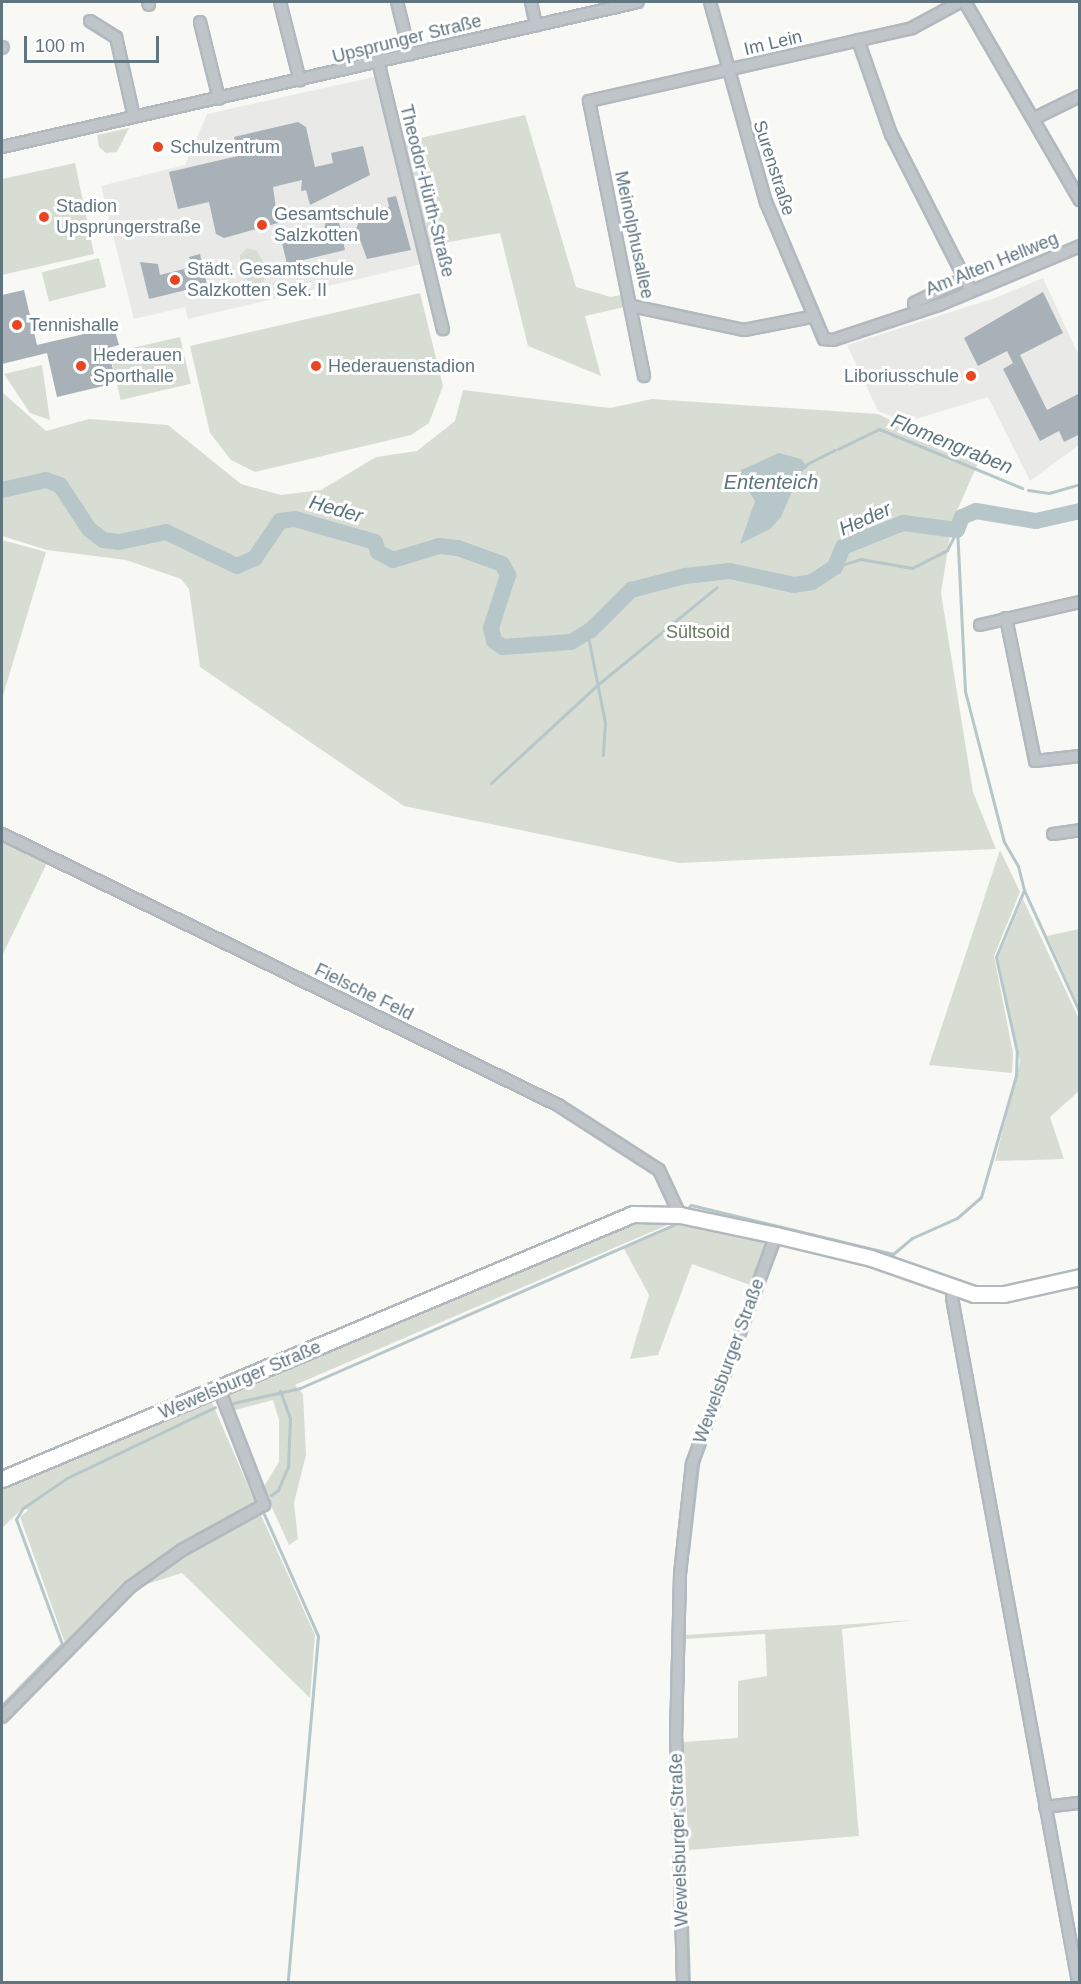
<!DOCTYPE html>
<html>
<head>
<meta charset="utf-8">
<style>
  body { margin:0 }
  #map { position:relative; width:1081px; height:1984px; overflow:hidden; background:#f8f8f5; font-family:Arial,sans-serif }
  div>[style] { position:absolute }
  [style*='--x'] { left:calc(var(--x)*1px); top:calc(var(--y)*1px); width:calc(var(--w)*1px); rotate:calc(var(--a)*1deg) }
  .built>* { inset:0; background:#e9e9e8 }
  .green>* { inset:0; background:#d8ddd4; transform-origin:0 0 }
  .water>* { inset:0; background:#b7c6c9 }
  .stream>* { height:3px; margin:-1.5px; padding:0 1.5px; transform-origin:1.5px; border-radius:1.5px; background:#b7c6c9 }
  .river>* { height:16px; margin:-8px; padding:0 8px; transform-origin:8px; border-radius:8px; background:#b7c6c9 }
  .building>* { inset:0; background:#a7b1b7 }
  .roads { filter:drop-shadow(2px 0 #b2b9be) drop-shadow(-2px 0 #b2b9be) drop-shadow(0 2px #b2b9be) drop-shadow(0 -2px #b2b9be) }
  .minor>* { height:10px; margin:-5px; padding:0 5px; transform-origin:5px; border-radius:5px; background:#c0c5c9 }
  .secondary>* { height:15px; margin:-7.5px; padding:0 7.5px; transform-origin:7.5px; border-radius:7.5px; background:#fff }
  .dots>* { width:16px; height:16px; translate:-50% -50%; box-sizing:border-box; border:3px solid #fff; border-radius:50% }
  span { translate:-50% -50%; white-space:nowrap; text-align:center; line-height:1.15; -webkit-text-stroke:6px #fff; paint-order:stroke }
  .street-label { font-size:18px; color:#617581 }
  .poi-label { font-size:18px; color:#617581 }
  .left { translate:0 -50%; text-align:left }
  .right { translate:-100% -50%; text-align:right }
  .park-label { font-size:18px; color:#667961 }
  .water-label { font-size:20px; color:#5c757c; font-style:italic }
  .frame { position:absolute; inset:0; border:3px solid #617581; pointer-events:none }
  .scale { position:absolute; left:24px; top:36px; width:135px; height:27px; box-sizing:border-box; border:3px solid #617581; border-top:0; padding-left:8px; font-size:18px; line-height:21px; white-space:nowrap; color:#617581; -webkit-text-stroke:4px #fff; paint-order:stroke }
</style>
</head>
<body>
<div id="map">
  <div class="built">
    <i style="clip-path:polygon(378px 76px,422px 264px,188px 319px,185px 307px,134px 319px,101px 186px,185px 165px,207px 114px)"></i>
    <i style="clip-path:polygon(1043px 278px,1079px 356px,1079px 445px,1030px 481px,988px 397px,906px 422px,878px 411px,847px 345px,995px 298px)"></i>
  </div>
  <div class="green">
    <i style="clip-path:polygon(525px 115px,576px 287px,611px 297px,626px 294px,629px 306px,585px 316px,601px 376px,528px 346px,500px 233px,426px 246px,402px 142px)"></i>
    <i style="clip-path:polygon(129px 128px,117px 152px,106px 153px,99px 147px,97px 135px)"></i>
    <i style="clip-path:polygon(75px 163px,94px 254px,2px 275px,2px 179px)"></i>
    <i style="clip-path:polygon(247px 248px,257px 251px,265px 265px,264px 281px,256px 287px,240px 275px,240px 255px)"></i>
    <i style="left:99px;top:258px;width:30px;height:59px;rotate:76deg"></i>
    <i style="clip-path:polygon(420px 293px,443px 386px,429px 423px,411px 435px,255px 472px,231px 460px,210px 433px,190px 346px)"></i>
    <i style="left:180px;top:337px;width:48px;height:72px;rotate:77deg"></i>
    <i style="clip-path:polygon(42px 365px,50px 420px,30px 413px,4px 374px)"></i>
    <i style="clip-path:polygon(463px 390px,610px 408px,652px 399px,878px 414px,978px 463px,952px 522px,941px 593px,973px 792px,996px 849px,679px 863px,404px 806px,200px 667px,189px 589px,181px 579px,126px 560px,47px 550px,2px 536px,2px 392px,46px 431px,89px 419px,168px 425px,241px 484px,281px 495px,321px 490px,376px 457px,417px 451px,455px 421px)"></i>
    <i style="clip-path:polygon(2px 540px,46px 552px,2px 699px)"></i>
    <i style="clip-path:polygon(2px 842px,47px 863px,2px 956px)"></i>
    <i style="clip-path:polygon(1000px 850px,1020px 892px,994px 956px,1013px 1053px,1012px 1073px,929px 1065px)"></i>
    <i style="clip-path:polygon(1023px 899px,1079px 1019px,1079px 1091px,1050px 1117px,1064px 1159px,995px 1161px,1020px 1061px,998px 958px)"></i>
    <i style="clip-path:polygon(1079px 929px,1080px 929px,1079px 1006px,1047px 936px)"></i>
    <i style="clip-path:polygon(679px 1220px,295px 1385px,303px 1394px,306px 1455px,294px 1503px,298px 1539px,289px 1545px,263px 1488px,279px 1462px,279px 1420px,273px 1400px,231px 1411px,229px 1392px,631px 1221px)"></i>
    <i style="clip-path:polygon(685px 1221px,765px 1237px,768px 1243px,753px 1286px,692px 1264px,658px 1355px,630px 1359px,649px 1295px,623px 1247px)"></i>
    <i style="clip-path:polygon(211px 1400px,255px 1502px,152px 1563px,65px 1643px,20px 1517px,28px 1510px,23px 1508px,2px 1528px,2px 1487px)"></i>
    <i style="clip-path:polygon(261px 1515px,315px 1635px,310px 1698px,182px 1573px,141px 1586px,164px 1568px)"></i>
    <i style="clip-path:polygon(914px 1620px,842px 1629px,859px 1836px,689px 1850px,683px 1742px,738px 1738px,738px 1681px,767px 1676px,765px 1634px,685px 1639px,686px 1635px)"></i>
  </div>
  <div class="water">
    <i style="clip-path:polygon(779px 453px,801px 459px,808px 467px,800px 473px,781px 517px,770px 529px,740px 544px,755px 501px,741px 478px,741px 470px)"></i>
  </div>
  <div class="stream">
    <i style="--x:838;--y:449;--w:46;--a:-26"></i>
    <i style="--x:879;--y:429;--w:155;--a:22.4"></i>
    <i style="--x:807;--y:464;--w:31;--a:-27"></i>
    <i style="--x:1028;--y:490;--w:21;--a:8"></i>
    <i style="--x:1049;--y:493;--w:32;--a:-16"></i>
    <i style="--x:835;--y:567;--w:27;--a:-17"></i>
    <i style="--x:861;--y:559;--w:52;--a:10"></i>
    <i style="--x:912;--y:568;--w:39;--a:-27"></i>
    <i style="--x:947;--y:550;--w:20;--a:-63"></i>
    <i style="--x:587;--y:631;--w:94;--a:78.9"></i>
    <i style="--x:605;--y:723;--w:32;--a:94"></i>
    <i style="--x:491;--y:783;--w:143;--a:-42.7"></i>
    <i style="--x:596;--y:686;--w:156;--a:-39.3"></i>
    <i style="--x:1024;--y:890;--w:135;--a:65.5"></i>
    <i style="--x:687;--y:1209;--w:6;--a:-45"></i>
    <i style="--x:691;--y:1205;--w:208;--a:13.6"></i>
    <i style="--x:893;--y:1254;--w:25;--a:-40"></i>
    <i style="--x:912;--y:1238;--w:49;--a:-24"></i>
    <i style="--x:957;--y:1218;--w:32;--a:-41"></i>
    <i style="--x:981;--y:1197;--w:126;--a:-73.9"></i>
    <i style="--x:1016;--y:1076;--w:24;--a:-88"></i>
    <i style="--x:1017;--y:1052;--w:97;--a:-102.5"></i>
    <i style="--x:996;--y:957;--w:73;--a:-67.3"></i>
    <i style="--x:1024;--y:890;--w:25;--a:-104"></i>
    <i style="--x:1018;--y:866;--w:28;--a:-120"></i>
    <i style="--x:1004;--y:842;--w:156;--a:-104.5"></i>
    <i style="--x:965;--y:691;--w:161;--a:-92.8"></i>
    <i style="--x:770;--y:1266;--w:24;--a:-68"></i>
    <i style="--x:233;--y:1403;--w:69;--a:-12.6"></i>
    <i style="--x:300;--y:1388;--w:417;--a:-23.6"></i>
    <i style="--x:271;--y:1495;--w:9;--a:-36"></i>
    <i style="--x:278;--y:1490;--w:25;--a:-67"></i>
    <i style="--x:288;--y:1467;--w:49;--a:-87.7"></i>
    <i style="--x:290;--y:1418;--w:29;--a:-110"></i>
    <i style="--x:264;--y:1514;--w:133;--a:66.1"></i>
    <i style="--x:318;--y:1636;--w:347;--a:95"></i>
    <i style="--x:688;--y:1552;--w:96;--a:-83.4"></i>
    <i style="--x:683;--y:1639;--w:102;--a:91.1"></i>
    <i style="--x:681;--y:1741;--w:241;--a:88.1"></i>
    <i style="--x:2;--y:1705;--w:86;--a:-45.5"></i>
    <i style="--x:62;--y:1644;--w:133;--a:-110.2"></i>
    <i style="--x:16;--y:1519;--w:13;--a:-58"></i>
    <i style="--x:23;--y:1508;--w:53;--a:-34.3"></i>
    <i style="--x:67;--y:1478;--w:164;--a:-25.6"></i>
  </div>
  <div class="river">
    <i style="--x:2;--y:490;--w:45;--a:-12.8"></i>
    <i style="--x:46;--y:480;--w:15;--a:20"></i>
    <i style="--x:60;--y:485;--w:53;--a:56.6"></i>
    <i style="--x:89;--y:529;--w:18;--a:38"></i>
    <i style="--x:103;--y:540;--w:16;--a:7"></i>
    <i style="--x:119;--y:542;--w:48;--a:-12"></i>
    <i style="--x:166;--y:532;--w:79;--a:25.6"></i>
    <i style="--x:237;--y:566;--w:20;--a:-24"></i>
    <i style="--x:255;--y:558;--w:45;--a:-56"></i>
    <i style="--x:280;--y:521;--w:15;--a:-8"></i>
    <i style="--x:295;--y:519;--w:83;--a:16"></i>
    <i style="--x:375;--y:542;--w:10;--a:73"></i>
    <i style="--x:378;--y:552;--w:17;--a:28"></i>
    <i style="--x:393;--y:560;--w:48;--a:-16.9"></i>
    <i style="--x:439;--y:546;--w:19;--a:6"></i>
    <i style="--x:458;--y:548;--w:47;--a:20"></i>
    <i style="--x:502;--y:564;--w:13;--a:61"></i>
    <i style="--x:508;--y:575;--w:56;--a:107.8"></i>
    <i style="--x:491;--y:628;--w:13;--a:77"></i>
    <i style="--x:494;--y:641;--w:11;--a:34"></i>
    <i style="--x:503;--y:647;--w:68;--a:-4.2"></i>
    <i style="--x:571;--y:642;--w:23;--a:-31"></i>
    <i style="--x:591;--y:630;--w:57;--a:-45"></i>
    <i style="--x:631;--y:590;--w:56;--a:-14.5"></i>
    <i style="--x:685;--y:576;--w:45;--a:-6.3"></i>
    <i style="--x:730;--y:571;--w:66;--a:12.3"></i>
    <i style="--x:794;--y:585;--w:18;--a:-9"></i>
    <i style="--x:812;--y:582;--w:27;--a:-33"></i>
    <i style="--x:835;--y:567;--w:22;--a:-68"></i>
    <i style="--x:843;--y:547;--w:65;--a:-21.8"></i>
    <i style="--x:903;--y:523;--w:54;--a:7.4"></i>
    <i style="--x:957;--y:530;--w:14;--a:-69"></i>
    <i style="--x:962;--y:517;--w:15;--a:-23"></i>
    <i style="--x:976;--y:511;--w:61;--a:9.5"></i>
    <i style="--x:1036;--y:521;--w:45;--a:-12.8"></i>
  </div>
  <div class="building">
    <i style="clip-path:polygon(298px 122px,306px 127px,315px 167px,333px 163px,331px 153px,363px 146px,370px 175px,310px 205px,306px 190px,301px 191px,302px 180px,273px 187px,278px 223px,224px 238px,216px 234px,209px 202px,178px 209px,169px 172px,238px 156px,234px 137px)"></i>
    <i style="clip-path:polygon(396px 196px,411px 250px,367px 259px,356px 229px,359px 221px,383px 216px,389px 206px,387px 198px)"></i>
    <i style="clip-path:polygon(337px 213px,345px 250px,287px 264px,281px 239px,324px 233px,326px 216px)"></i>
    <i style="clip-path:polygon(200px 254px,207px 285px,149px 299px,140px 262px,158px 264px,160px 275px,192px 267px,189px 257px)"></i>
    <i style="clip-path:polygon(24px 290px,37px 345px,114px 327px,119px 345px,108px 348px,116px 383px,57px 397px,47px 353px,2px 364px,2px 295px)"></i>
    <i style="clip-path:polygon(1043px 292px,1063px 333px,1020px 355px,1047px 410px,1080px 393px,1080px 434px,1064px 442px,1059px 431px,1040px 441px,1003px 369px,1013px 363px,1007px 351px,978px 366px,964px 338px)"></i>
  </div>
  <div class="roads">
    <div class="minor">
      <i style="--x:148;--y:2;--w:3;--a:72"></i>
      <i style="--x:280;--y:2;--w:81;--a:75.8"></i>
      <i style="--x:397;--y:2;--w:54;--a:76"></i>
      <i style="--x:531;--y:2;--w:24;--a:78"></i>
      <i style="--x:710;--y:2;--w:208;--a:74.4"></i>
      <i style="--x:766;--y:202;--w:149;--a:67.1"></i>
      <i style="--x:824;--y:339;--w:9;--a:6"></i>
      <i style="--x:833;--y:340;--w:112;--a:-18.3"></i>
      <i style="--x:939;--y:305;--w:153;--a:-22.7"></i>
      <i style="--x:965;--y:2;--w:229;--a:59.9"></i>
      <i style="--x:90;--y:21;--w:31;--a:32"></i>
      <i style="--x:116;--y:37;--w:82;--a:77.3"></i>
      <i style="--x:200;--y:22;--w:79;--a:76.1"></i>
      <i style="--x:858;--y:40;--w:100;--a:70.7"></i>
      <i style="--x:891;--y:134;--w:176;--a:63"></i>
      <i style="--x:2;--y:48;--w:1;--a:-45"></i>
      <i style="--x:378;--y:61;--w:276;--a:76.4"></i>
      <i style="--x:1035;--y:118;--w:50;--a:-26.1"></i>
      <i style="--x:2;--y:147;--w:652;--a:-12.84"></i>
      <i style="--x:632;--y:306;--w:115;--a:12.1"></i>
      <i style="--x:744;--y:330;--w:68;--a:-11"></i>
      <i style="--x:917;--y:312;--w:9;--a:-108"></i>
      <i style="--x:914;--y:303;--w:57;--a:-26.1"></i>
      <i style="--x:644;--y:376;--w:280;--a:-101.3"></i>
      <i style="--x:589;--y:101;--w:331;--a:-12.7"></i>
      <i style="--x:912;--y:28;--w:55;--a:-28.4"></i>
      <i style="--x:1006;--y:618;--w:146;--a:78.5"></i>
      <i style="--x:1035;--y:761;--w:45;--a:-6.3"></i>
      <i style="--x:980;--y:625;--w:103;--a:-13"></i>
      <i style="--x:2;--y:834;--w:619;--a:25.99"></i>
      <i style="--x:558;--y:1105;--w:120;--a:32.8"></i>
      <i style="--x:659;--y:1170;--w:50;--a:65"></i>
      <i style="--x:1053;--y:834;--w:27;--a:-8"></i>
      <i style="--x:953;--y:1287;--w:11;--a:95"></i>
      <i style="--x:952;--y:1298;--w:696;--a:79.56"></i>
      <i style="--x:2;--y:1717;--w:182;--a:-45.4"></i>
      <i style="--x:130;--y:1587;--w:64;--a:-35.4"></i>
      <i style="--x:182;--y:1550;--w:94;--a:-28.8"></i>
      <i style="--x:264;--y:1505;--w:124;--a:-111.2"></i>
      <i style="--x:1045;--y:1807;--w:35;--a:-7"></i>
      <i style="--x:683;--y:1982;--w:244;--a:-91.6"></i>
      <i style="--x:676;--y:1738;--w:164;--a:-88.6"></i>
      <i style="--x:680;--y:1574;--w:111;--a:-83.8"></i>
      <i style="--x:692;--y:1464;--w:244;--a:-69.9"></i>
    </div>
    <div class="secondary">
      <i style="--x:2;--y:1479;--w:684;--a:-22.78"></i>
      <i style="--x:633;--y:1214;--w:47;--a:1.2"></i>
      <i style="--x:680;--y:1215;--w:98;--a:11.8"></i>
      <i style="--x:776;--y:1235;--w:98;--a:13.6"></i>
      <i style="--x:871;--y:1258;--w:109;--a:19.3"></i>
      <i style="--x:974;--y:1294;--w:30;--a:0"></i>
      <i style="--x:1004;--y:1294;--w:78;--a:-12.6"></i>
    </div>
  </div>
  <div class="dots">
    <i style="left:158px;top:147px;background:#ea4522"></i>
    <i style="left:44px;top:217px;background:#ea4522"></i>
    <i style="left:262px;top:225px;background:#ea4522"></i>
    <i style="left:175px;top:280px;background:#ea4522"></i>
    <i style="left:17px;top:325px;background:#ea4522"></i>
    <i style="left:81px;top:366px;background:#ea4522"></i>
    <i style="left:316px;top:366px;background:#ea4522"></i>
    <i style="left:971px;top:376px;background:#ea4522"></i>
  </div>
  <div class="street-label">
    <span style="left:407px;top:39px;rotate:-14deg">Upsprunger Straße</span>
    <span style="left:773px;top:43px;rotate:-13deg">Im Lein</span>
    <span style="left:774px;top:168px;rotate:72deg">Surenstraße</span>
    <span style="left:427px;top:191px;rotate:76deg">Theodor-Hürth-Straße</span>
    <span style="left:634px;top:235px;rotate:78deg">Meinolphusallee</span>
    <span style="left:992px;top:264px;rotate:-22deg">Am Alten Hellweg</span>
    <span style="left:364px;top:992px;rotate:26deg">Fielsche Feld</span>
    <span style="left:729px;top:1361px;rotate:-70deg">Wewelsburger Straße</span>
    <span style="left:240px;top:1380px;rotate:-23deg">Wewelsburger Straße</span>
    <span style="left:679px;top:1840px;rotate:-92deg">Wewelsburger Straße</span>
  </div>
  <div class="poi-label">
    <span class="left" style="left:170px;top:147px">Schulzentrum</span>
    <span class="left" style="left:56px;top:217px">Stadion<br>Upsprungerstraße</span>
    <span class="left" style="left:274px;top:225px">Gesamtschule<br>Salzkotten</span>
    <span class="left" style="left:187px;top:280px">Städt. Gesamtschule<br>Salzkotten Sek. II</span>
    <span class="left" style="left:29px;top:325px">Tennishalle</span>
    <span class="left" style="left:93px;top:366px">Hederauen<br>Sporthalle</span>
    <span class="left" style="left:328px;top:366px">Hederauenstadion</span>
    <span class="right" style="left:959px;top:376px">Liboriusschule</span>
  </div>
  <div class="park-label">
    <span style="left:698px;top:632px">Sültsoid</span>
  </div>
  <div class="water-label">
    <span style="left:952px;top:444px;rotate:22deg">Flomengraben</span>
    <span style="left:771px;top:482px">Ententeich</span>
    <span style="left:336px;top:509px;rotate:16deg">Heder</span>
    <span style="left:865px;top:519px;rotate:-24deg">Heder</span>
  </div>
  <div class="frame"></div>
  <div class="scale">100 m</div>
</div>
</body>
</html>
